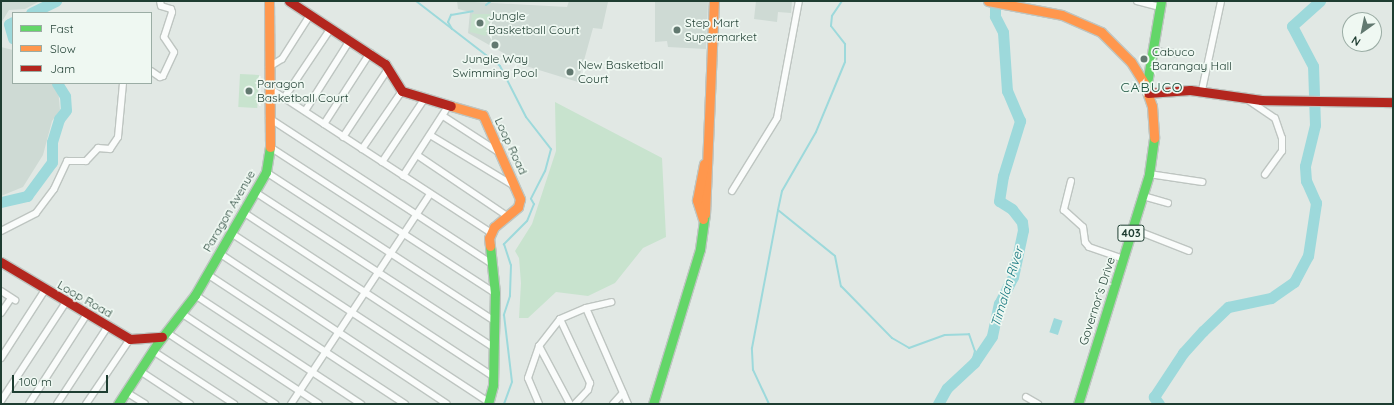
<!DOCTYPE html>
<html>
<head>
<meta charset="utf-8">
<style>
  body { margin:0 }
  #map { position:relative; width:1394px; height:405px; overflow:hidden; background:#e1e8e4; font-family:Quicksand,sans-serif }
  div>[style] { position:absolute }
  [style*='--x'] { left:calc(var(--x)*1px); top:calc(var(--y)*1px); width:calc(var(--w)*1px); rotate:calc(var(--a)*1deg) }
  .built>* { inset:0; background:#cedad4 }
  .green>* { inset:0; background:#c8e3ce; transform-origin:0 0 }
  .water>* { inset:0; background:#9dd9db; transform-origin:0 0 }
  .stream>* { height:2px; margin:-1px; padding:0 1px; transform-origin:1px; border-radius:1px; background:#9dd9db }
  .river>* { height:11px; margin:-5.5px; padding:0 5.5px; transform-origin:5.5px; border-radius:5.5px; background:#9dd9db }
  .roads { filter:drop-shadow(1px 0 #bec5c1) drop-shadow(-1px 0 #bec5c1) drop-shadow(0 1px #bec5c1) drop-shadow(0 -1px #bec5c1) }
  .street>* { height:6px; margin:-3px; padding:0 3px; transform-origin:3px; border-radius:3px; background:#fafcfb }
  .fast>* { height:9px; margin:-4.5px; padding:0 4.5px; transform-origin:4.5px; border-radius:4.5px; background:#63d668 }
  .slow>* { height:9px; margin:-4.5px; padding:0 4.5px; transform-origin:4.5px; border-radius:4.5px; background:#ff974d }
  .jam>* { height:9px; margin:-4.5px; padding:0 4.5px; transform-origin:4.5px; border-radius:4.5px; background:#b3261e }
  .dots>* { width:11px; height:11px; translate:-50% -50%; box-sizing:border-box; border:2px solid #eff8f2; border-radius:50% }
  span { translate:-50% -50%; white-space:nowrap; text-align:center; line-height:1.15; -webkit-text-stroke:3.5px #eff8f2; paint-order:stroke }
  .shield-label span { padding:1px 3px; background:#eff8f2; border:1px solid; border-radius:3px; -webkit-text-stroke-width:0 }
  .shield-label { font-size:11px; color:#1e3d31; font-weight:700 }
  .poi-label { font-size:12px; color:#1e3d31 }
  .left { translate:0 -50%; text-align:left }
  .street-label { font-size:12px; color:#1e3d31 }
  .water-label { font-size:13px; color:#13767e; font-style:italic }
  .quarter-label { font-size:14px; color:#18513d; letter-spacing:1px }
  .frame { position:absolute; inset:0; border:2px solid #1e3d31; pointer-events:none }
  .legend { position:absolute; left:12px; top:12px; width:140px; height:72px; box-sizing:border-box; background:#eff8f2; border:1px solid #9bada5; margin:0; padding:5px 7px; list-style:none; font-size:12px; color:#1e3d31 }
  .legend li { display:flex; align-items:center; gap:8px; height:20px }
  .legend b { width:20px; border:1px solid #9bada5 }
  .north { position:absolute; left:1342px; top:12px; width:40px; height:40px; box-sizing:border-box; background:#eff8f2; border:1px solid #9bada5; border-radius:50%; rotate:213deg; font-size:11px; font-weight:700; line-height:16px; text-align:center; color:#1e3d31 }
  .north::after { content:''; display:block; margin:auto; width:14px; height:18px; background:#627970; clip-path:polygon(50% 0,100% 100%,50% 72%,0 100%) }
  .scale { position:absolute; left:12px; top:375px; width:96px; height:18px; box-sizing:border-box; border:2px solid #1e3d31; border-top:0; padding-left:5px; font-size:12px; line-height:14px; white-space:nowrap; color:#1e3d31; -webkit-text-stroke:3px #eff8f2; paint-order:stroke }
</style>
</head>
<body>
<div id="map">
  <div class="built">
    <i style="clip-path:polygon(1px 1px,40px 1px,25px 9px,9px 10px,1px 23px)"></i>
    <i style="clip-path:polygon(457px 1px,567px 7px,569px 1px,608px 2px,602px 29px,593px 28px,578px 82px,506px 60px,507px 55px,468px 33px,470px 12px,458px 9px)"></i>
    <i style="clip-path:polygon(655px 1px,708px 1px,706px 49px,668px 47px,667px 41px,655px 42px)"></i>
    <i style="clip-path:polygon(756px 1px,792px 1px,791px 13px,778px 12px,777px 22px,754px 19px)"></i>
    <i style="clip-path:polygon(1px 47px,13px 50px,13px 83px,55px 83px,58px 88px,60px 110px,52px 121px,43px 155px,23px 187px,1px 196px)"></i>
  </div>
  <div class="green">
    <i style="clip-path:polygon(472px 14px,491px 14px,486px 36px,470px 32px)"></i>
    <i style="left:240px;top:74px;width:19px;height:33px;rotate:3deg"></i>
    <i style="clip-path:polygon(555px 102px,662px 158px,666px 237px,643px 248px,615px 283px,588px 296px,556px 292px,528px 318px,519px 318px,521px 283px,519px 258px,515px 251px,532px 224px,556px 151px)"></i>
  </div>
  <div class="water">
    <i style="left:1054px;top:318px;width:9px;height:15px;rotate:18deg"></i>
  </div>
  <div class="stream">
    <i style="--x:416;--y:1;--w:106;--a:37.7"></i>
    <i style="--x:500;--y:66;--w:57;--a:63"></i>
    <i style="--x:526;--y:117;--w:41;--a:52"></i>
    <i style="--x:551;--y:149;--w:23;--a:105"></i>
    <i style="--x:545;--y:171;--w:31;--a:117"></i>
    <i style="--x:531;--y:199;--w:6;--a:59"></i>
    <i style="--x:534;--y:204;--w:18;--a:112"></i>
    <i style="--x:527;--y:221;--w:33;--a:135"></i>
    <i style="--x:504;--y:244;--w:22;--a:72"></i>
    <i style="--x:511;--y:265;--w:31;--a:92"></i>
    <i style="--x:510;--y:296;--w:20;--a:108"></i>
    <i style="--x:504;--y:315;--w:67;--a:83.2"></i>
    <i style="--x:512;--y:382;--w:23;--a:110"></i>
    <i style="--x:842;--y:1;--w:18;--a:124"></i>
    <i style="--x:832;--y:16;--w:10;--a:96"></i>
    <i style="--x:831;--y:26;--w:23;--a:52"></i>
    <i style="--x:845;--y:44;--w:18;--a:90"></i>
    <i style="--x:845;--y:62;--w:76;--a:112.5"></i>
    <i style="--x:816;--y:132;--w:68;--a:120"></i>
    <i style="--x:782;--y:191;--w:19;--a:102"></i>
    <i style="--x:778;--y:210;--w:73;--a:38.9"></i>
    <i style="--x:835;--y:256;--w:31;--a:79"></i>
    <i style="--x:841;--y:286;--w:73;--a:45.6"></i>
    <i style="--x:892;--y:338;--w:20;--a:30"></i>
    <i style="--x:909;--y:348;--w:38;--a:-20"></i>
    <i style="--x:945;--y:335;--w:24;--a:-2"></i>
    <i style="--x:969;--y:334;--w:18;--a:71"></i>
    <i style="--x:975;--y:351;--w:16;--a:105"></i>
    <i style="--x:486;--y:5;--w:6;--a:-39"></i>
    <i style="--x:452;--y:29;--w:8;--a:-120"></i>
    <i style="--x:448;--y:22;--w:8;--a:-67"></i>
    <i style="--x:451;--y:15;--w:22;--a:-10"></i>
    <i style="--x:769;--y:404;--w:38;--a:-115"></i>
    <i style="--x:753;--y:370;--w:22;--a:-93"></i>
    <i style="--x:752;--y:348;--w:140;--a:-79.3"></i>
  </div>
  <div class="river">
    <i style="--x:31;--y:13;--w:28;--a:-26"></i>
    <i style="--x:13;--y:22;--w:4;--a:153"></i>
    <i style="--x:9;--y:24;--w:15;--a:74"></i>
    <i style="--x:1;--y:202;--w:27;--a:-13"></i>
    <i style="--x:27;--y:196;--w:42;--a:-53.7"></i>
    <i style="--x:52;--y:162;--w:20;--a:-90"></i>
    <i style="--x:52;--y:142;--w:24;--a:-73"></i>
    <i style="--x:59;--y:119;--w:11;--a:-52"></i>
    <i style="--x:66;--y:110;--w:14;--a:-94"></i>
    <i style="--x:65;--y:96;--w:15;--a:-122"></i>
    <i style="--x:938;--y:404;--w:18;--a:-61"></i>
    <i style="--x:947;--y:388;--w:37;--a:-43"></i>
    <i style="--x:974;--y:363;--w:32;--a:-56"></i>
    <i style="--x:992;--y:336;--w:33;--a:-78"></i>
    <i style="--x:999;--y:304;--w:30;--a:-63"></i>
    <i style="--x:1013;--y:277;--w:48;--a:-78"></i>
    <i style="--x:1023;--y:230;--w:8;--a:-97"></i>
    <i style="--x:1022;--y:222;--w:16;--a:-128"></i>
    <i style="--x:1012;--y:209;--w:15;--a:-148"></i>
    <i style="--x:999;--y:201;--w:25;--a:-81"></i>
    <i style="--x:1003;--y:176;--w:58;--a:-72.8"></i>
    <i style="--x:1020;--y:121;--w:33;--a:-113"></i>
    <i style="--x:1007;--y:91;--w:59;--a:-93.9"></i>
    <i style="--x:1003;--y:32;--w:18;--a:-117"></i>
    <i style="--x:995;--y:16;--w:15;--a:-90"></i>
    <i style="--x:1159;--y:404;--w:9;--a:-126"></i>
    <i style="--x:1154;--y:397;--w:53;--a:-56.6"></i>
    <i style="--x:1183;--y:353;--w:30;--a:-48"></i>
    <i style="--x:1203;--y:331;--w:35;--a:-44"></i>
    <i style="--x:1228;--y:307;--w:44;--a:-11.8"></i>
    <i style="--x:1271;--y:298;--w:28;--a:-35"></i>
    <i style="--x:1294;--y:282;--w:30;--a:-62"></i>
    <i style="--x:1308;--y:256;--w:54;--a:-81.4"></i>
    <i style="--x:1316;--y:203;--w:24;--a:-114"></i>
    <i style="--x:1306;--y:181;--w:15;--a:-94"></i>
    <i style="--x:1305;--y:166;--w:42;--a:-76.3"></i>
    <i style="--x:1315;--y:125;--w:59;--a:-91.9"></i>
    <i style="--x:1313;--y:66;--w:45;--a:-117.7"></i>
    <i style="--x:1292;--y:26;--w:38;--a:-42"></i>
  </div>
  <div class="roads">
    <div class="street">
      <i style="--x:1137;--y:1;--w:23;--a:15"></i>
      <i style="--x:1152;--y:51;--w:25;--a:5"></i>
      <i style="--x:269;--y:67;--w:15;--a:-32"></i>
      <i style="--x:282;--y:59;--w:52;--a:-57.5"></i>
      <i style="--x:151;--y:71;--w:11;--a:34"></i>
      <i style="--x:160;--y:77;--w:3;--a:-18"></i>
      <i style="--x:163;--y:76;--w:26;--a:-65"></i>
      <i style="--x:174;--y:52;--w:18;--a:-124"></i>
      <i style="--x:164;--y:37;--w:26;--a:-72"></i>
      <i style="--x:172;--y:12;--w:3;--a:-108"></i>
      <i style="--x:171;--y:9;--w:10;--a:-163"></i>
      <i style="--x:161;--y:6;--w:5;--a:-101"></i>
      <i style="--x:269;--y:88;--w:264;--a:33.1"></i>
      <i style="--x:1202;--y:90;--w:91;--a:-77.9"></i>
      <i style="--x:284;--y:98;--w:84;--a:-56.1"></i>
      <i style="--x:1248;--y:100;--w:32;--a:34"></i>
      <i style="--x:1275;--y:118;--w:21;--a:71"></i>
      <i style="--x:1282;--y:138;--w:13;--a:90"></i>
      <i style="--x:1282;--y:151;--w:29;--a:126"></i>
      <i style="--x:305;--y:111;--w:84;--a:-57.6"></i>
      <i style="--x:443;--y:116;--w:68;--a:33"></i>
      <i style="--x:269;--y:118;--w:267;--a:33.2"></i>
      <i style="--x:324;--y:124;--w:85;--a:-57.1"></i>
      <i style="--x:430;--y:135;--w:100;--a:31.2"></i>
      <i style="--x:343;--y:137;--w:82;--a:-56.5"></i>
      <i style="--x:270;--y:147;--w:268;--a:33"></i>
      <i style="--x:362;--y:149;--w:70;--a:-55.4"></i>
      <i style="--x:417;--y:155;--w:109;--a:34.1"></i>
      <i style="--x:382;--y:162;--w:77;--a:-56.1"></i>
      <i style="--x:266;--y:172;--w:271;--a:33.1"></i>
      <i style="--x:1149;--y:174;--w:54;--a:8.6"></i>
      <i style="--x:403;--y:176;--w:85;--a:-57.1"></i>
      <i style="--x:1071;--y:181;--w:30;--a:104"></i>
      <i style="--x:1064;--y:210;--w:25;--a:42"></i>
      <i style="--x:1083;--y:227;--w:15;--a:82"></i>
      <i style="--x:1085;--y:242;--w:6;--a:51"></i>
      <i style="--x:1089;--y:247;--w:36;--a:19"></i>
      <i style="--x:732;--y:191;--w:86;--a:-58.3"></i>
      <i style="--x:777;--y:118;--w:119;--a:-79.4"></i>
      <i style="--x:255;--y:192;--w:284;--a:33.1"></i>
      <i style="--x:1143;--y:196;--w:26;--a:16"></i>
      <i style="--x:243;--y:212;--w:299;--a:33.3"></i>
      <i style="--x:1133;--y:229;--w:60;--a:21.4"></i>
      <i style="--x:1;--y:231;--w:39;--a:-27"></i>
      <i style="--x:36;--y:213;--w:30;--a:-53"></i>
      <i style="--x:54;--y:189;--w:31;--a:-65"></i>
      <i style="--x:67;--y:161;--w:19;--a:0"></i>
      <i style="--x:86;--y:161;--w:18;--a:-47"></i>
      <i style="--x:98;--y:148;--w:12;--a:5"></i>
      <i style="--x:110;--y:149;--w:14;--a:-56"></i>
      <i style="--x:118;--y:137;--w:54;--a:-84.7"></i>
      <i style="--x:231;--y:233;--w:308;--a:33.3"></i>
      <i style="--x:219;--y:253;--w:273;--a:33.5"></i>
      <i style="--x:207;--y:274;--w:237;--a:33.3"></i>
      <i style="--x:1;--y:291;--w:17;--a:33"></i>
      <i style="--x:195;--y:295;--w:199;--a:33.3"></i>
      <i style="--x:586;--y:308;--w:26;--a:-13"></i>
      <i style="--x:1;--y:313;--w:18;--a:-56"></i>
      <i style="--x:181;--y:313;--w:165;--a:33.4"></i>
      <i style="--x:560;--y:319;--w:71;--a:64.9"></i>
      <i style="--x:590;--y:383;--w:7;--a:106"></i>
      <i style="--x:588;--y:390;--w:19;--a:133"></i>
      <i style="--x:166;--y:332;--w:131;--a:33.4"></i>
      <i style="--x:539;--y:346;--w:66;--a:61.9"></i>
      <i style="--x:153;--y:351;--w:97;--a:33.2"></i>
      <i style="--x:1;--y:358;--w:81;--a:-57.1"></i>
      <i style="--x:140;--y:371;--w:60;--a:33.4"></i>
      <i style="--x:126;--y:392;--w:22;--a:32"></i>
      <i style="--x:1026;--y:397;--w:14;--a:30"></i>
      <i style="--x:1;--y:401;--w:118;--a:-56.7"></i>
      <i style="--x:29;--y:404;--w:107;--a:-57.2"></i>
      <i style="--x:57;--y:404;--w:93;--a:-56.8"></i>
      <i style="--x:86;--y:404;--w:78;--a:-55.9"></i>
      <i style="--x:291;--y:404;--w:252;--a:-56.5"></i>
      <i style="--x:539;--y:404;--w:28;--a:-113"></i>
      <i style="--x:528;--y:378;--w:34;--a:-71"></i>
      <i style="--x:539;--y:346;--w:34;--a:-52"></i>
      <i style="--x:560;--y:319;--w:28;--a:-23"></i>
      <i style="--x:586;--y:308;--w:105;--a:66.4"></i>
      <i style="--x:613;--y:404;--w:15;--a:-48"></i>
    </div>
    <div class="fast">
      <i style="--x:1146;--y:89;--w:89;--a:-80.3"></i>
      <i style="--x:118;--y:404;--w:72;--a:-57"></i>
      <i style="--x:157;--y:344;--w:62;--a:-52.2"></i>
      <i style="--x:195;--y:295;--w:142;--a:-60"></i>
      <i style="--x:266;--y:172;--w:25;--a:-81"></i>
      <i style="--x:488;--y:404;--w:20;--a:-75"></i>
      <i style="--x:493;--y:385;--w:92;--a:-88.8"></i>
      <i style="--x:495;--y:293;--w:47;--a:-96.1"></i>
      <i style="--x:653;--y:404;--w:162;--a:-73.1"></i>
      <i style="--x:700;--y:249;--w:35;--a:-82"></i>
      <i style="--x:1078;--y:404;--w:241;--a:-72.8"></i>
      <i style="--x:1149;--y:174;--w:36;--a:-82"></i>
    </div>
    <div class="slow">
      <i style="--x:269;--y:1;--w:146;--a:89.6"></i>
      <i style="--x:988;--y:1;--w:75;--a:10.7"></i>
      <i style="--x:1062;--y:15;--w:43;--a:23.6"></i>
      <i style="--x:1101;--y:32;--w:42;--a:45"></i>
      <i style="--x:1131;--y:62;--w:25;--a:58"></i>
      <i style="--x:1144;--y:83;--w:24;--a:71"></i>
      <i style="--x:1152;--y:106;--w:32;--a:86"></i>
      <i style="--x:451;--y:106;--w:33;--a:16"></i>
      <i style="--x:483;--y:115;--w:92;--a:66.2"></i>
      <i style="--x:520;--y:199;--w:8;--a:104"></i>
      <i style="--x:518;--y:207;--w:31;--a:140"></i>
      <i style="--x:494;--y:227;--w:12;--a:114"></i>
      <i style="--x:489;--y:238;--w:8;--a:83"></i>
      <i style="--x:705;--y:214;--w:213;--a:-87.6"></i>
      <i style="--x:703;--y:219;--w:20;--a:-108"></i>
      <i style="--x:697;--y:200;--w:37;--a:-79"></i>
    </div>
    <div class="jam">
      <i style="--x:289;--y:1;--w:115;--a:33.3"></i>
      <i style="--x:385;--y:64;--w:32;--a:58"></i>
      <i style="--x:402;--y:91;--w:51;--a:17"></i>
      <i style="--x:1148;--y:93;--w:42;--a:-4.1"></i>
      <i style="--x:1190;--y:90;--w:72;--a:8"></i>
      <i style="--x:1261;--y:100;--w:132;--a:0.9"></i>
      <i style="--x:1;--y:262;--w:150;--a:30.8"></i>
      <i style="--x:130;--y:339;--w:32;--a:-4"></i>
    </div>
  </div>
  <div class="dots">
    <i style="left:480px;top:23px;background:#627970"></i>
    <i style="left:677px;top:30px;background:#627970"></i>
    <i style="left:495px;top:45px;background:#627970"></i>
    <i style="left:1144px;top:59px;background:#627970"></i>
    <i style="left:570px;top:72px;background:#627970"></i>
    <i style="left:249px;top:91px;background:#627970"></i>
  </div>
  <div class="shield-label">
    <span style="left:1131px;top:233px">403</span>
  </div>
  <div class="poi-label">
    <span class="left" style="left:488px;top:23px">Jungle<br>Basketball Court</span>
    <span class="left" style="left:685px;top:30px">Step Mart<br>Supermarket</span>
    <span class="left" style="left:1152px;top:59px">Cabuco<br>Barangay Hall</span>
    <span style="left:495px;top:66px">Jungle Way<br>Swimming Pool</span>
    <span class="left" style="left:578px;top:72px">New Basketball<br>Court</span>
    <span class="left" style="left:257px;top:91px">Paragon<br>Basketball Court</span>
  </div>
  <div class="street-label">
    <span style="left:511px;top:146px;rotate:65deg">Loop Road</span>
    <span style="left:229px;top:211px;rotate:-60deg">Paragon Avenue</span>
    <span style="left:85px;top:299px;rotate:30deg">Loop Road</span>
    <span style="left:1097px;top:301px;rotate:-72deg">Governor's Drive</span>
  </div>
  <div class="water-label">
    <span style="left:1007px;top:287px;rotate:-73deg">Timalan River</span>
  </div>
  <div class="quarter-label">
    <span style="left:1152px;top:87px">CABUCO</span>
  </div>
  <div class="frame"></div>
  <ul class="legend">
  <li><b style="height:5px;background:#63d668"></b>Fast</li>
  <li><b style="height:5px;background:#ff974d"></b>Slow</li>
  <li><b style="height:5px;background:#b3261e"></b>Jam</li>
  </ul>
  <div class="north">N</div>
  <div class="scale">100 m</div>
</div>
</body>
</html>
